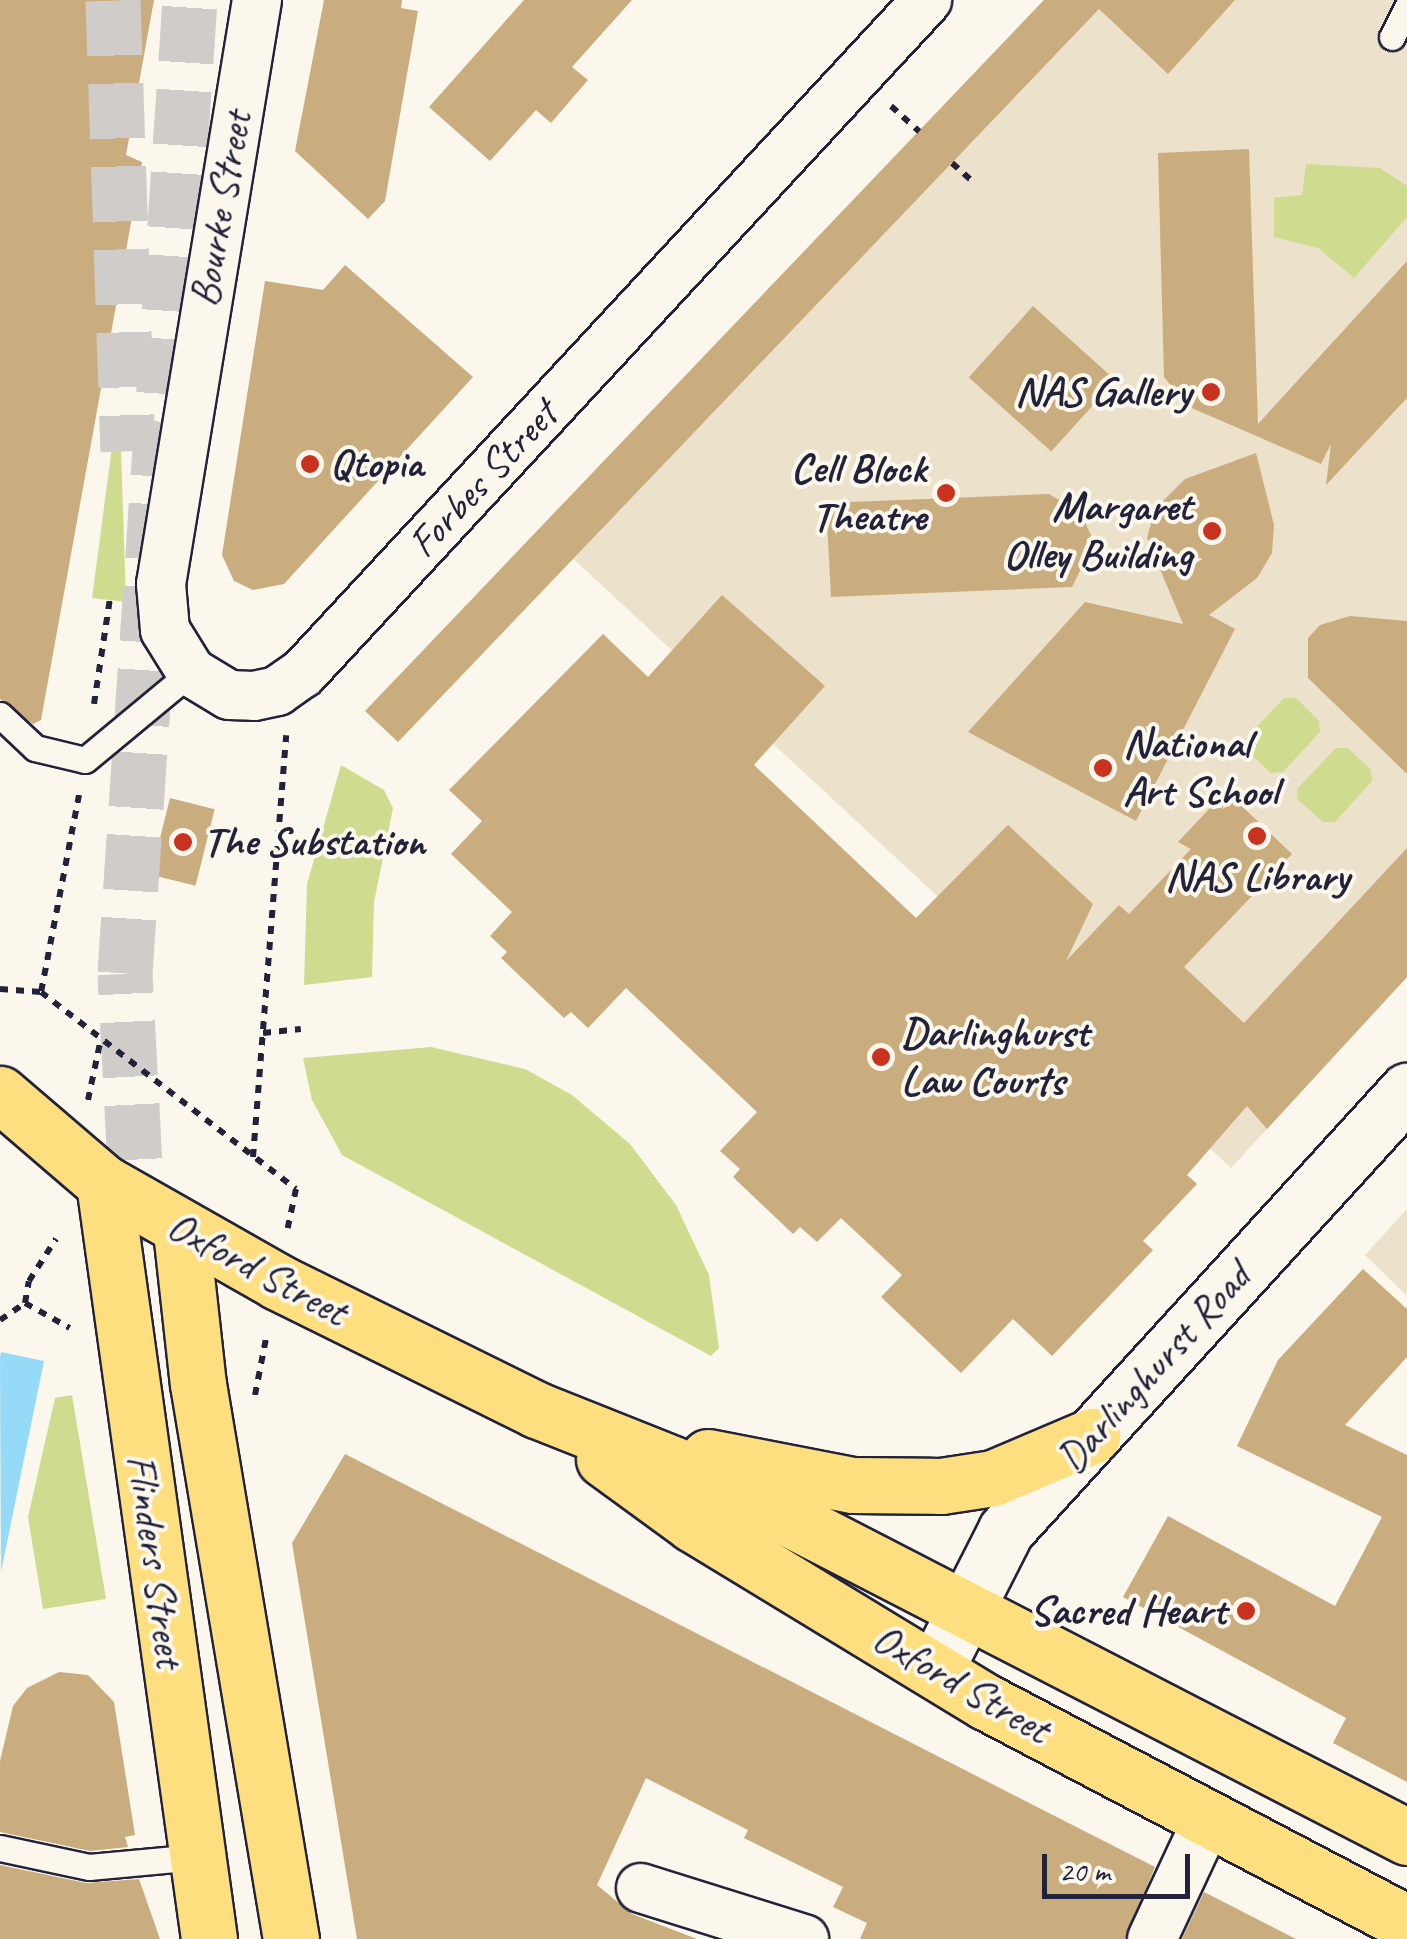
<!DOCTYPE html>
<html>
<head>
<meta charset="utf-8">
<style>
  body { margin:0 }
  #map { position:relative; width:1407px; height:1939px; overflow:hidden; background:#fbf7ec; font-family:Caveat,sans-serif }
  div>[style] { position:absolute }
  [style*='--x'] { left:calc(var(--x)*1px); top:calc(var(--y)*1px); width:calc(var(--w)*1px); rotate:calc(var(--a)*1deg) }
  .built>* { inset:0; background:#ece1cb }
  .green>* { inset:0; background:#cfdc8f }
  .water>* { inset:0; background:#95daf7 }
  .building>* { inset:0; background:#caad7f; transform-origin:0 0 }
  .motorway-tunnel>* { height:55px; margin-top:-27.5px; transform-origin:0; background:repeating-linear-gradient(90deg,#d0ccc9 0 55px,transparent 0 83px) }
  .path>* { height:6px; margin-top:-3px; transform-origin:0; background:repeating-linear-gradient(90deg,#22223b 0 8px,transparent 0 16px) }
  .roads { filter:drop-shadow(2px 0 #22223b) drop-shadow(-2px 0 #22223b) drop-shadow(0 2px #22223b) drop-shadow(0 -2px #22223b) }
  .service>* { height:25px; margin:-12.5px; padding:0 12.5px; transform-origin:12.5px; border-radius:12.5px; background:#fbf7ec }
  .minor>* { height:48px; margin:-24px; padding:0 24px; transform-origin:24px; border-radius:24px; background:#fbf7ec }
  .tertiary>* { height:55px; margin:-27.5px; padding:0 27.5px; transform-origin:27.5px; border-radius:27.5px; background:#fbf7ec }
  .primary>* { height:55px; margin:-27.5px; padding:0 27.5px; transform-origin:27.5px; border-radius:27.5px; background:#fedf80 }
  .dots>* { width:28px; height:28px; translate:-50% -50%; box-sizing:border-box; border:5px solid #fbf7ec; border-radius:50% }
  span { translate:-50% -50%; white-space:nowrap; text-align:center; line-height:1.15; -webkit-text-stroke:8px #fbf7ec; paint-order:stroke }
  .street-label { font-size:42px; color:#22223b }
  .poi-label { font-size:42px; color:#22223b; font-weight:700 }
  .right { translate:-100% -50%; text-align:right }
  .left { translate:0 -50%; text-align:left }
  .scale { position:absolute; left:1042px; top:1854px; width:148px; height:45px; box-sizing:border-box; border:5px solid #22223b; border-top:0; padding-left:12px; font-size:30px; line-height:35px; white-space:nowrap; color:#22223b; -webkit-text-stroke:8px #fbf7ec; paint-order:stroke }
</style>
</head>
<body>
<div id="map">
  <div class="built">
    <i style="clip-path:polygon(1044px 0,1407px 0,1407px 977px,1231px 1168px,540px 528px)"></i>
    <i style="clip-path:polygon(1407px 1209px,1407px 1296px,1365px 1255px)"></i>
  </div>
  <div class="green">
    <i style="clip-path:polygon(1306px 164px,1380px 168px,1407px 186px,1407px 217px,1354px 278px,1318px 248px,1274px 237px,1274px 198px,1302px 195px)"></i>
    <i style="clip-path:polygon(112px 447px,121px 449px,126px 602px,92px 598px)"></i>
    <i style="clip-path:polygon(1284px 698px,1296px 698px,1319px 721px,1320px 732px,1283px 772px,1271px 773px,1245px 749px,1246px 738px)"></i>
    <i style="clip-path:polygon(1336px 748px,1348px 748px,1371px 770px,1372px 781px,1335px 822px,1323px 822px,1297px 799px,1298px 788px)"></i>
    <i style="clip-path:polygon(341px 765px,384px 790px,393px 808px,374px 902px,372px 977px,304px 985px,307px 884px)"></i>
    <i style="clip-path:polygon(431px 1047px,525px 1069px,572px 1095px,630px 1144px,676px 1205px,709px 1275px,719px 1348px,711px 1356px,342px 1155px,312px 1100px,303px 1058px)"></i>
    <i style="clip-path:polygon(72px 1395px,106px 1599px,43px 1609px,28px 1517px,55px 1398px)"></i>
  </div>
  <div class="water">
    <i style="clip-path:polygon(1px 1352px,44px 1361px,1px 1572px,0 1358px)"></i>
  </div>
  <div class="building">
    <i style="clip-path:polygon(0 0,154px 0,126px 155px,142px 162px,41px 720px,33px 724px,0 699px)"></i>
    <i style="clip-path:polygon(324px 0,402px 0,401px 8px,418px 11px,385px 201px,368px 219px,295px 151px)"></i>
    <i style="clip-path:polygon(524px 0,632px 0,572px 67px,588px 80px,551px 123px,536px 110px,490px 161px,429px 107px)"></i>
    <i style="clip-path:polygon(1044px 0,1235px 0,1168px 74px,1099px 9px,398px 742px,365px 711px)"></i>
    <i style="clip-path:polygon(1249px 149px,1258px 424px,1407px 261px,1407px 398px,1326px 485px,1331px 444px,1321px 464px,1187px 406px,1164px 377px,1158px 153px)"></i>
    <i style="clip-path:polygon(345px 265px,473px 377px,284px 584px,253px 590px,234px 581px,222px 555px,265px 281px,323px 290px)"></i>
    <i style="left:1033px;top:306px;width:111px;height:96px;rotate:42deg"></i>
    <i style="clip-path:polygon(1256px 453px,1274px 525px,1272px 553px,1257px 578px,1209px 615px,1235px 629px,1136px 821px,968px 732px,1085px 602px,1183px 624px,1147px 538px,1155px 509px,1185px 479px)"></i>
    <i style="clip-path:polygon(1049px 494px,1081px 513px,1094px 542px,1072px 587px,831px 597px,826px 503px)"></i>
    <i style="clip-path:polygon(722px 595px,825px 686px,754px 765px,916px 918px,1008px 825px,1093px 904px,1066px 961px,1119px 905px,1129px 914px,1191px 849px,1178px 842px,1226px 791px,1292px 854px,1184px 967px,1244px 1023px,1407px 848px,1407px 977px,1267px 1129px,1247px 1106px,1187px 1175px,1197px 1184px,1143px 1241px,1153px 1250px,1052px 1356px,1013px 1319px,961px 1373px,881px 1297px,902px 1275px,841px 1218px,817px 1242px,800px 1227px,793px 1234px,733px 1177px,740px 1169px,720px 1151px,757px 1112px,626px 988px,588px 1028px,571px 1012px,564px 1018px,501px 958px,507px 952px,490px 936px,512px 912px,451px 854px,482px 821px,449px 790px,603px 634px,648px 677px)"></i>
    <i style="clip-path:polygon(1350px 616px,1407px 621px,1407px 774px,1308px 678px,1308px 638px,1320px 625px)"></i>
    <i style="left:170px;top:798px;width:46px;height:79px;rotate:14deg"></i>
    <i style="clip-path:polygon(1363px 1269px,1407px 1309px,1407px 1357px,1345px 1425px,1407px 1455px,1407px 1782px,1333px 1743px,1346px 1718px,1123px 1597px,1168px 1516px,1335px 1606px,1382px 1517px,1237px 1446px,1278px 1360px)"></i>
    <i style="clip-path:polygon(345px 1454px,1155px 1867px,1125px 1939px,860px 1939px,867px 1923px,833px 1907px,843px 1887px,744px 1838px,748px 1830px,646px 1778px,597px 1885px,632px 1914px,697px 1939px,357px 1939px,292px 1543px)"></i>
    <i style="clip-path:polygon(59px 1672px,88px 1675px,114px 1702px,135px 1835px,125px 1837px,128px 1847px,90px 1851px,0 1832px,0 1761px,13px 1706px,27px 1688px)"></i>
    <i style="clip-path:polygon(0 1865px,86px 1883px,139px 1879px,160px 1939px,0 1939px)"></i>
    <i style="clip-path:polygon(1204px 1892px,1296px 1939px,1182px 1939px)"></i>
  </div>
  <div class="motorway-tunnel">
    <i style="--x:113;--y:0;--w:451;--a:88.1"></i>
    <i style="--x:139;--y:1242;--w:269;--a:-93"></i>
    <i style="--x:125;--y:973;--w:975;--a:-86.18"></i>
  </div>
  <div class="path">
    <i style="--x:891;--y:106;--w:38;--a:42"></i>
    <i style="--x:952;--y:163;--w:27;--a:42"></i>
    <i style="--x:94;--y:704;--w:107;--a:-81.4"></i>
    <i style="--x:79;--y:795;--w:201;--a:100.9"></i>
    <i style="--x:41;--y:992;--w:322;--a:37.7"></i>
    <i style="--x:296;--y:1189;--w:40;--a:102"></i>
    <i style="--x:0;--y:989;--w:41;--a:4.2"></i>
    <i style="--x:263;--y:1033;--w:38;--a:-6"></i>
    <i style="--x:88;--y:1100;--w:58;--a:-78.1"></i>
    <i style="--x:253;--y:1157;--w:423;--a:-85.5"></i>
    <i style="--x:25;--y:1303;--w:51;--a:29.1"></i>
    <i style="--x:0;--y:1320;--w:30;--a:-34"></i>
    <i style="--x:25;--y:1303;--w:22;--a:-80"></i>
    <i style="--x:29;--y:1281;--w:50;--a:-57.3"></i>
    <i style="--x:255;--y:1395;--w:63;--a:-79"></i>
  </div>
  <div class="roads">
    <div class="service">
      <i style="--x:1392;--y:37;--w:34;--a:-63"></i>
      <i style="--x:0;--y:715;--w:48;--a:43.3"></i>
      <i style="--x:35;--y:748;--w:51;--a:13.5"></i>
      <i style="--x:85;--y:760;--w:138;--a:-39.7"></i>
      <i style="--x:0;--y:1848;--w:91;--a:12.1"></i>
      <i style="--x:89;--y:1867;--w:108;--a:-5.3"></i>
    </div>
    <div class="minor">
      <i style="--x:257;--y:0;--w:592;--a:99.33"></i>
      <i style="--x:161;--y:584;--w:46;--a:85"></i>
      <i style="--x:165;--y:630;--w:49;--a:58.2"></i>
      <i style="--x:191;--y:672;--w:44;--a:31.2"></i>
      <i style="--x:229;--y:695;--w:25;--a:2"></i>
      <i style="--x:254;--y:696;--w:24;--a:-12"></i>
      <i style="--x:277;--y:691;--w:32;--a:-35"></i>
      <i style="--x:303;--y:673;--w:918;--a:-47.16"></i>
      <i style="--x:641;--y:1888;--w:171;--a:17.4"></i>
      <i style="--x:1152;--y:1939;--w:135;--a:-65"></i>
    </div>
    <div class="tertiary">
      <i style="--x:935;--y:1670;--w:157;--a:-63.1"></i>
      <i style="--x:1006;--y:1530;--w:595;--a:-47.59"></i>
    </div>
    <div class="primary">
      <i style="--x:0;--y:1094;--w:137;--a:40.6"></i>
      <i style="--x:104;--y:1183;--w:200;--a:29.6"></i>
      <i style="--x:278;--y:1282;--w:289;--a:26.3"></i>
      <i style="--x:537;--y:1410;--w:197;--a:21.7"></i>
      <i style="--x:720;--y:1483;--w:773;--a:27.26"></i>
      <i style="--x:104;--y:1183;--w:763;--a:82.09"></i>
      <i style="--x:181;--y:1231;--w:154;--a:83.7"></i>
      <i style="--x:198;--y:1384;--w:563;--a:80.49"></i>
      <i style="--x:708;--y:1457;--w:147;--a:11"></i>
      <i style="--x:852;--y:1485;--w:89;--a:0.6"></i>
      <i style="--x:941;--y:1486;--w:53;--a:-8.7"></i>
      <i style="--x:993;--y:1478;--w:108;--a:-23"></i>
      <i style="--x:604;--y:1459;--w:110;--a:36.1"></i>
      <i style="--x:693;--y:1524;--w:343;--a:31.3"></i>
      <i style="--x:986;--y:1702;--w:475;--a:27.7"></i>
    </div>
  </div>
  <div class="dots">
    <i style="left:1211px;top:392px;background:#c8321e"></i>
    <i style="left:310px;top:464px;background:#c8321e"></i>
    <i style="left:946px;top:493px;background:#c8321e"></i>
    <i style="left:1212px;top:531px;background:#c8321e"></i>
    <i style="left:1103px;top:768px;background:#c8321e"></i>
    <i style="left:1257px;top:836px;background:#c8321e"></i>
    <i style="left:183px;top:842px;background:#c8321e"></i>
    <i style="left:881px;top:1057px;background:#c8321e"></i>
    <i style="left:1246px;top:1611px;background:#c8321e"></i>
  </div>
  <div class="street-label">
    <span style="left:221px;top:209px;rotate:-80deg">Bourke Street</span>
    <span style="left:483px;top:479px;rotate:-47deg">Forbes Street</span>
    <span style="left:257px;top:1269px;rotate:28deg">Oxford Street</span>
    <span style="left:1154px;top:1368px;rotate:-48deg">Darlinghurst Road</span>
    <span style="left:155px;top:1561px;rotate:82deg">Flinders Street</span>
    <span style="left:961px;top:1684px;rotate:30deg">Oxford Street</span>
  </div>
  <div class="poi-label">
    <span class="right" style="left:1191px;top:392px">NAS Gallery</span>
    <span class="left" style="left:330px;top:464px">Qtopia</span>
    <span class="right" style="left:926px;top:493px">Cell Block<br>Theatre</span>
    <span class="right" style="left:1192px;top:531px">Margaret<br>Olley Building</span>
    <span class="left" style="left:1123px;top:768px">National<br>Art School</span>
    <span class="left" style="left:203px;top:842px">The Substation</span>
    <span style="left:1257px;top:877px">NAS Library</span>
    <span class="left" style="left:901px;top:1057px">Darlinghurst<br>Law Courts</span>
    <span class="right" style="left:1226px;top:1611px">Sacred Heart</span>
  </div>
  <div class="scale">20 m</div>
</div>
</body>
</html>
